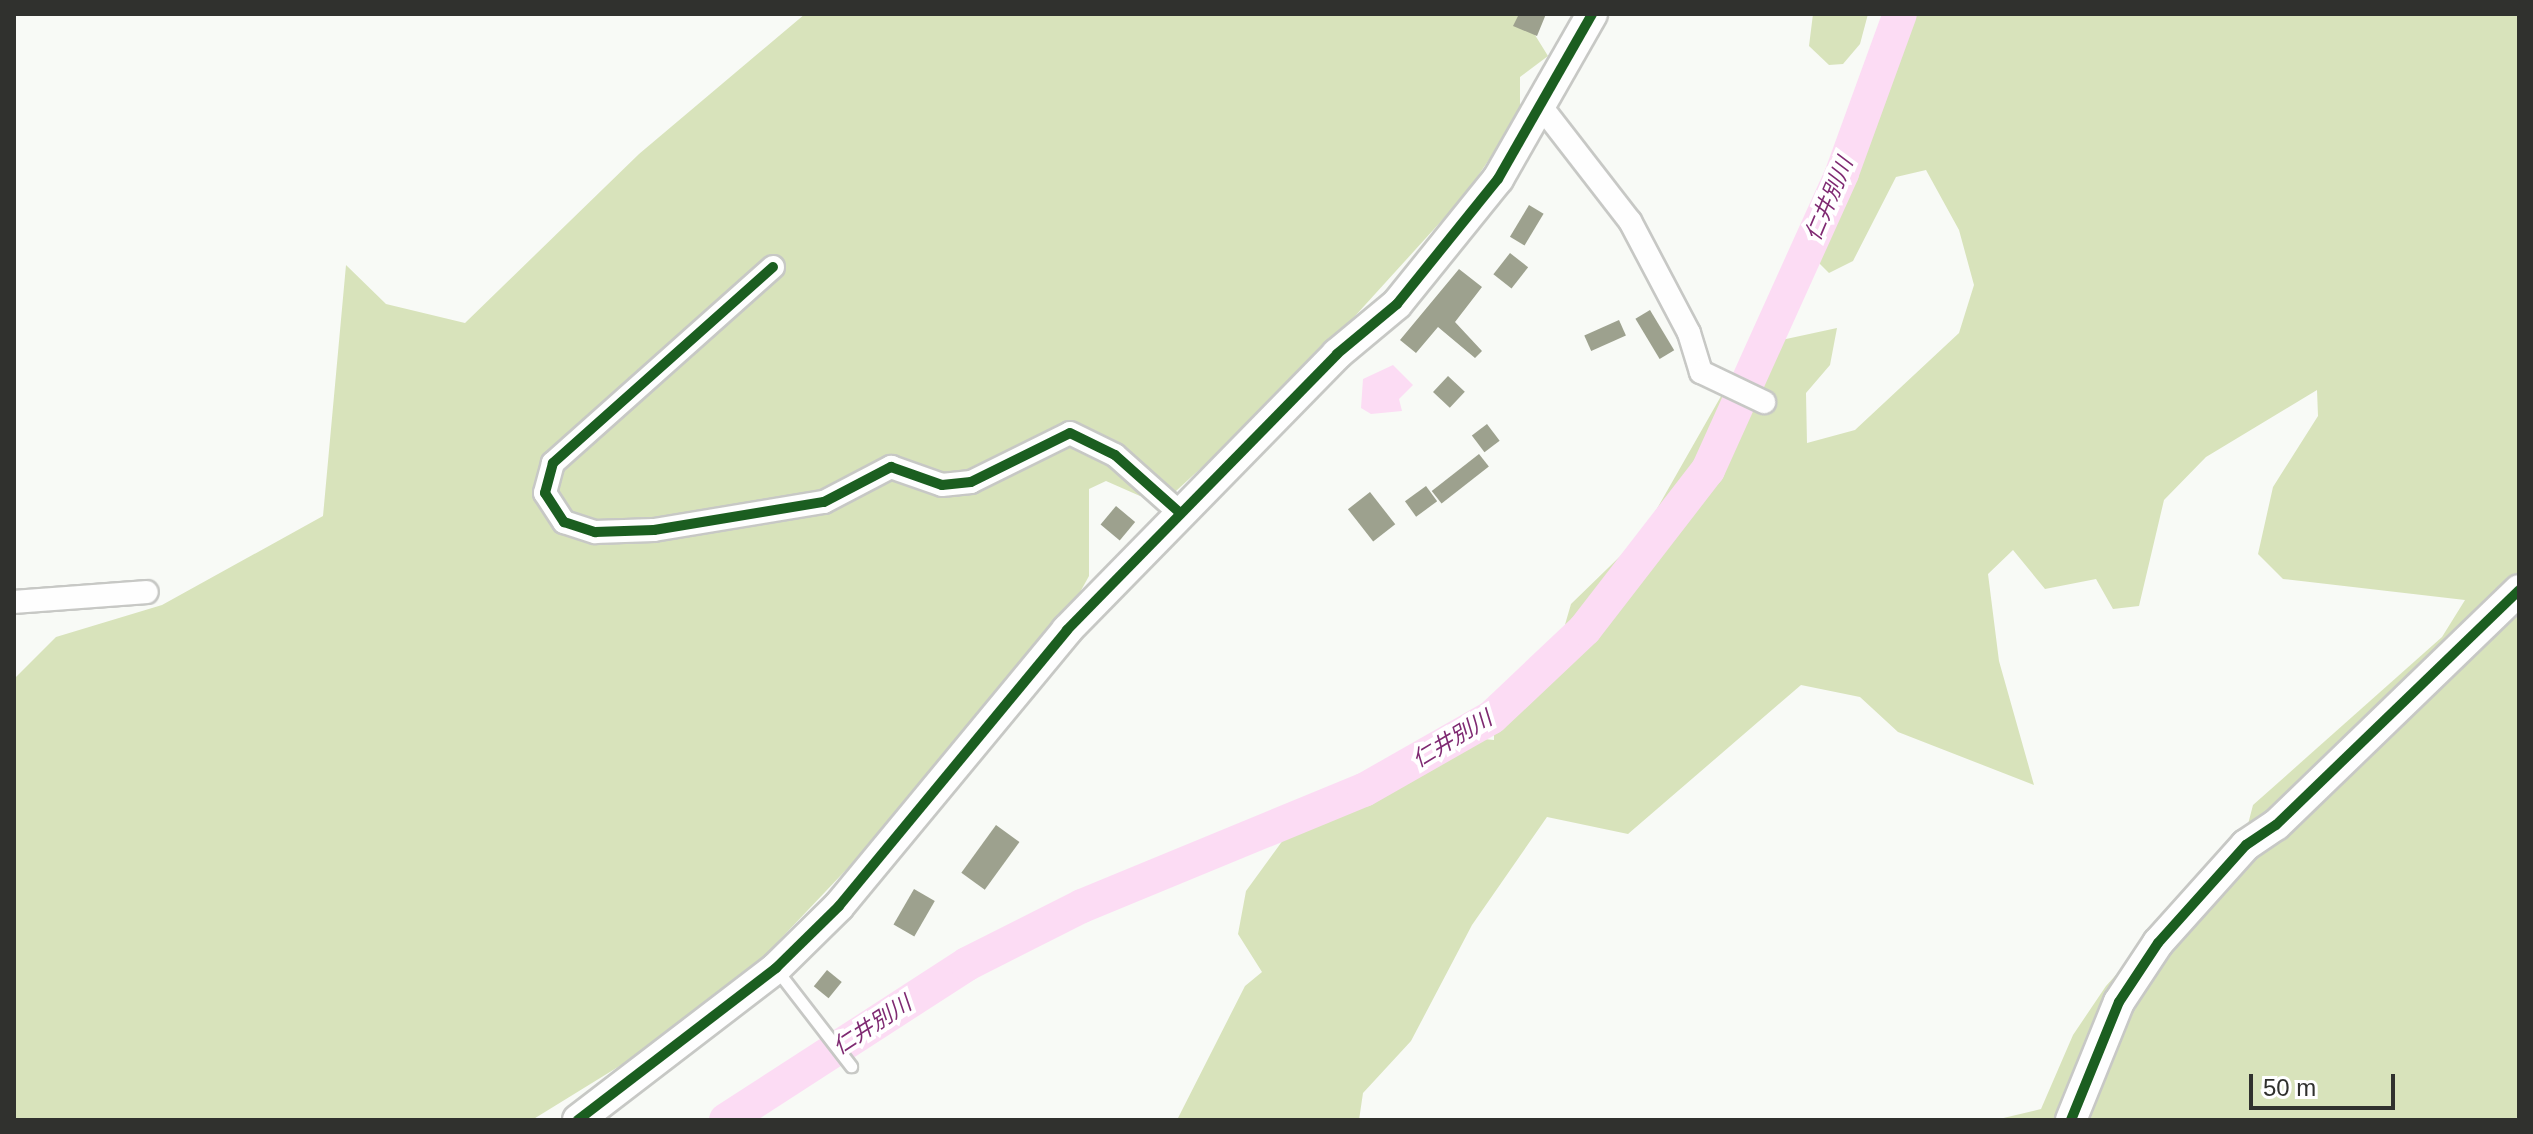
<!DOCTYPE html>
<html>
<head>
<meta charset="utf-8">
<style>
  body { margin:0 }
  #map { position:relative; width:2533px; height:1134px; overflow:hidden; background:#f8faf6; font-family:Arial,"Noto Sans JP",sans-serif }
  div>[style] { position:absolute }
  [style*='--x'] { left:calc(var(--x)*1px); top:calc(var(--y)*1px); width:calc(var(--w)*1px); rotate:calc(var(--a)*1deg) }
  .green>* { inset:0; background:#d8e3bb }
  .water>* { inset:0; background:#fcdcf4 }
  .river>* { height:34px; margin:-17px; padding:0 17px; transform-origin:17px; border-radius:17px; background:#fcdcf4 }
  .building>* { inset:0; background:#9da18e; transform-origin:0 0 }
  .roads { filter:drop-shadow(2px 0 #c7c8c5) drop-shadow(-2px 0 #c7c8c5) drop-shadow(0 2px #c7c8c5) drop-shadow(0 -2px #c7c8c5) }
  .lane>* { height:11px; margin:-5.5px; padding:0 5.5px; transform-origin:5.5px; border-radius:5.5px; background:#fefefe }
  .street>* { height:22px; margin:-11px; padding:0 11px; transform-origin:11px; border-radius:11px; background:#fefefe }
  .secondary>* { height:30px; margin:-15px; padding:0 15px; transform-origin:15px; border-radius:15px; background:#fefefe }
  .cycleway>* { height:10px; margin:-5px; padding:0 5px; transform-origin:5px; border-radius:5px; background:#1b5e20 }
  span { translate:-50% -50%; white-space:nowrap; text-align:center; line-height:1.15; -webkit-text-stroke:8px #fff; paint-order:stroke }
  .water-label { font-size:22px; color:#7f2a72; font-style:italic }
  .frame { position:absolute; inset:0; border:16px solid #30312e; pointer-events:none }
  .scale { position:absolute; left:2249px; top:1074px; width:146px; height:36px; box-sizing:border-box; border:4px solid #30312e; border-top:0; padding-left:10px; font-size:24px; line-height:28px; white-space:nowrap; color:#30312e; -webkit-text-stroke:6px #fff; paint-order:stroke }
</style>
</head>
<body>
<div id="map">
  <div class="green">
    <i style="clip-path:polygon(805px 14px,1522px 14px,1548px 56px,1520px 77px,1520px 114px,1465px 195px,1296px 381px,1176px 491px,1140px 496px,1106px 481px,1089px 489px,1089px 576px,1069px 612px,954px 756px,717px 1006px,532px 1120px,14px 1120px,14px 679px,56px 637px,162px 605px,323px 516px,346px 265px,386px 304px,465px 323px,639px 154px)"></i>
    <i style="clip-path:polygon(1813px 14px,1868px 14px,1860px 44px,1843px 64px,1829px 65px,1809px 46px)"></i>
    <i style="clip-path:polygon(1917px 14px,2519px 14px,2519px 1120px,1995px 1120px,2041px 1109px,2073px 1035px,2106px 986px,2247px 828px,2253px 805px,2442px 637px,2465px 600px,2283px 579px,2258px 554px,2273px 487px,2318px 416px,2317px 390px,2206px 457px,2164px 500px,2139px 606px,2113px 609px,2096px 579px,2045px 589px,2013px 550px,1988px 574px,1999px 661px,2034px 785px,1898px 732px,1860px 697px,1801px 685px,1628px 834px,1547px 817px,1472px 925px,1411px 1041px,1363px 1093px,1359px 1120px,1177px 1120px,1245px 986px,1262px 972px,1238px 934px,1246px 891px,1286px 836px,1411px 781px,1484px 739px,1494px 740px,1494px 693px,1562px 635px,1571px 604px,1642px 535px,1749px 347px,1837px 328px,1830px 365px,1806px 393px,1807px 443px,1855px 430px,1959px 333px,1974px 285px,1959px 230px,1926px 170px,1896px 177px,1853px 261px,1829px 273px,1816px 260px)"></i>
  </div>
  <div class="water">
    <i style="clip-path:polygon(1393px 365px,1413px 385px,1399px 399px,1402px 411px,1371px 414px,1361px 408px,1363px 379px)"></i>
  </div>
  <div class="river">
    <i style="--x:726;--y:1120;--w:287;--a:-32.9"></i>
    <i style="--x:967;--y:964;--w:129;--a:-26.8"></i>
    <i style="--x:1082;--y:906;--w:305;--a:-22.4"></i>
    <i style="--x:1364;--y:790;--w:147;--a:-29.7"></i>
    <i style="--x:1492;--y:717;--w:128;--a:-43.4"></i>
    <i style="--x:1585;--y:629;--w:201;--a:-52.3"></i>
    <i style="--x:1708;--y:470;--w:326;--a:-65.7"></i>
    <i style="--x:1842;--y:173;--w:169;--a:-70"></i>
  </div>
  <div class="building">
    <i style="clip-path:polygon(1519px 14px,1546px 14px,1537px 36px,1513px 26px)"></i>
    <i style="left:1529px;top:205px;width:17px;height:37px;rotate:31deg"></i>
    <i style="left:1510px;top:253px;width:23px;height:27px;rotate:38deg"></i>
    <i style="clip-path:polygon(1459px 269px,1482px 287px,1455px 322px,1482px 351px,1475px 358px,1438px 327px,1416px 353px,1400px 340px)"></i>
    <i style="left:1650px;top:310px;width:47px;height:17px;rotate:59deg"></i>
    <i style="left:1619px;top:320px;width:17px;height:38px;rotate:66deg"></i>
    <i style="left:1448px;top:376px;width:23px;height:22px;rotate:43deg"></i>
    <i style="left:1487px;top:424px;width:21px;height:19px;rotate:53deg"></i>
    <i style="left:1479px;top:454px;width:16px;height:60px;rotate:52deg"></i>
    <i style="left:1426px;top:486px;width:19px;height:26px;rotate:54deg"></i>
    <i style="left:1370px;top:492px;width:41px;height:28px;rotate:52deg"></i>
    <i style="left:1116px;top:506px;width:25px;height:24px;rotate:40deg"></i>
    <i style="left:996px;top:825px;width:29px;height:59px;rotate:36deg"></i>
    <i style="left:914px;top:889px;width:24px;height:41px;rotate:30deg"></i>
    <i style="left:827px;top:970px;width:19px;height:21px;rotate:39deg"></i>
  </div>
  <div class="roads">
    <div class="lane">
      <i style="--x:776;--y:969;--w:123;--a:52.3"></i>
    </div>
    <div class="street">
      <i style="--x:1543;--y:109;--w:142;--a:52.2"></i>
      <i style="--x:1630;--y:221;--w:127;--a:62.2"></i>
      <i style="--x:1689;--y:333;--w:41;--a:72.9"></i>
      <i style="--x:1701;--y:372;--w:70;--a:25.5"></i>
      <i style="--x:773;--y:267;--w:295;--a:138.3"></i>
      <i style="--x:553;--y:463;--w:31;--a:105"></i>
      <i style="--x:545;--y:493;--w:35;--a:57"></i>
      <i style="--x:564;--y:522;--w:33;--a:18"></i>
      <i style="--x:595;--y:532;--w:59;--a:-1.9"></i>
      <i style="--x:654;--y:530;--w:172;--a:-9.4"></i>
      <i style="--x:824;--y:502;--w:76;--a:-27.6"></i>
      <i style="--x:891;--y:467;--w:54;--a:19.4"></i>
      <i style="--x:942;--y:485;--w:29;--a:-6"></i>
      <i style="--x:971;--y:482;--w:110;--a:-26.3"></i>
      <i style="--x:1070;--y:433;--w:50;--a:26.1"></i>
      <i style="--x:1115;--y:455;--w:87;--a:41.7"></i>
      <i style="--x:14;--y:602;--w:133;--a:-4.3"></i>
    </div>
    <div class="secondary">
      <i style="--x:578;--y:1120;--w:250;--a:-37.5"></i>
      <i style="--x:776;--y:968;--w:88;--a:-44.5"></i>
      <i style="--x:839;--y:906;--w:358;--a:-50.4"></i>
      <i style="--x:1067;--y:630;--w:386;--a:-45.6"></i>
      <i style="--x:1337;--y:354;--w:78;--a:-39.8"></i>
      <i style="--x:1397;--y:304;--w:161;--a:-51.1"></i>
      <i style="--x:1498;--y:179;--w:190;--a:-60.3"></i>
      <i style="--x:2071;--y:1120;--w:127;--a:-67.9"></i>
      <i style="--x:2119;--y:1002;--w:71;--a:-56.5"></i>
      <i style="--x:2158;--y:943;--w:132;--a:-48.1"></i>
      <i style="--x:2246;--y:845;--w:36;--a:-34"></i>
      <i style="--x:2276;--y:825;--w:338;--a:-44"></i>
    </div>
  </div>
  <div class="cycleway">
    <i style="--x:773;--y:267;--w:295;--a:138.3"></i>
    <i style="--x:553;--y:463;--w:31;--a:105"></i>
    <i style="--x:545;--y:493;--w:35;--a:57"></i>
    <i style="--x:564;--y:522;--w:33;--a:18"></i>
    <i style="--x:595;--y:532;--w:59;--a:-1.9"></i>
    <i style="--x:654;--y:530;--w:172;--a:-9.4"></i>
    <i style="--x:824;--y:502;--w:76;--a:-27.6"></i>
    <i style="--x:891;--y:467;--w:54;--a:19.4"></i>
    <i style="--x:942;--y:485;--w:29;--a:-6"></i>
    <i style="--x:971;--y:482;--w:110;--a:-26.3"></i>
    <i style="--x:1070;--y:433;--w:50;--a:26.1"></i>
    <i style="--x:1115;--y:455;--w:87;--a:41.7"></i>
    <i style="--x:578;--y:1120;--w:250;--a:-37.5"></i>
    <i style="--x:776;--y:968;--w:88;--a:-44.5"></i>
    <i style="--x:839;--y:906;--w:358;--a:-50.4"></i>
    <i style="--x:1067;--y:630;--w:386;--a:-45.6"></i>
    <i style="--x:1337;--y:354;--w:78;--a:-39.8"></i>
    <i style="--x:1397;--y:304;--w:161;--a:-51.1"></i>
    <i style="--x:1498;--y:179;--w:190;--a:-60.3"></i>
    <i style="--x:2071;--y:1120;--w:127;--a:-67.9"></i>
    <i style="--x:2119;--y:1002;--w:71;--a:-56.5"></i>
    <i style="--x:2158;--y:943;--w:132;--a:-48.1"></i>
    <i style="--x:2246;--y:845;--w:36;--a:-34"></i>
    <i style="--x:2276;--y:825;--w:338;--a:-44"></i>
  </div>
  <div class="water-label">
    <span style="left:1829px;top:199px;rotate:-67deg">仁井別川</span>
    <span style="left:1452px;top:739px;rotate:-31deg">仁井別川</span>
    <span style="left:872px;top:1025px;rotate:-33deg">仁井別川</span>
  </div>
  <div class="frame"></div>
  <div class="scale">50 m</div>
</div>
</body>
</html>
